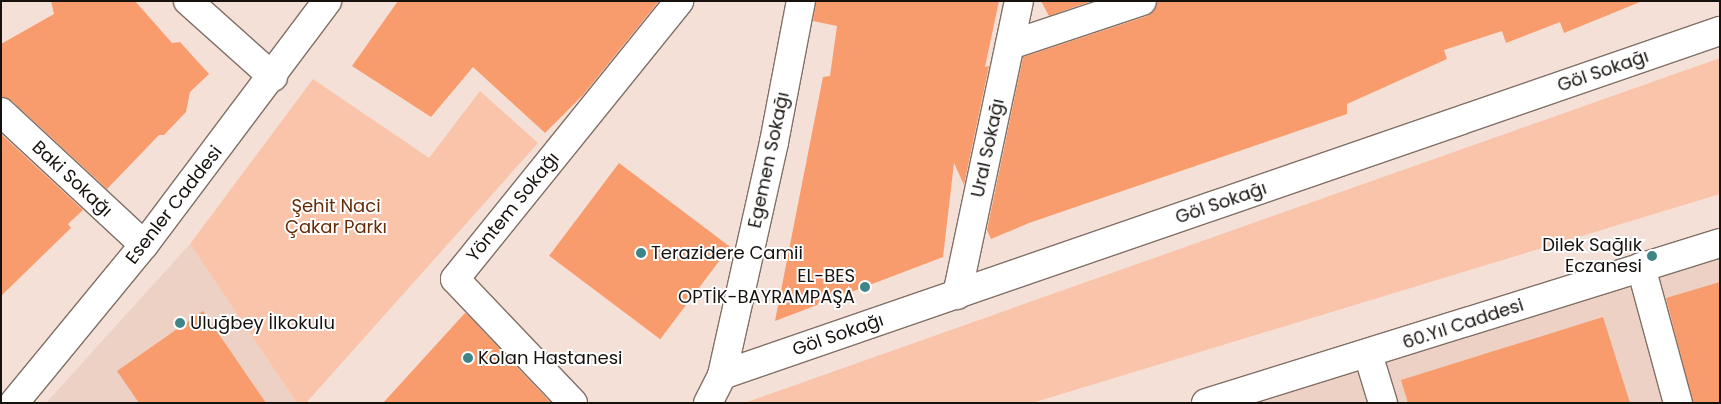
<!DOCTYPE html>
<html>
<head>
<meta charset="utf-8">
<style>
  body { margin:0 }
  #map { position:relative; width:1721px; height:404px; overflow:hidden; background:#f4e0d6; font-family:Poppins,sans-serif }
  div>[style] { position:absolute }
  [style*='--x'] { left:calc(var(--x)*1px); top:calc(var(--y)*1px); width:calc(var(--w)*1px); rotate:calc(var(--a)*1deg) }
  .built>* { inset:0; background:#ecd1c4 }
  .green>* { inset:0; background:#fac4aa }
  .building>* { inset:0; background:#f99c6d; transform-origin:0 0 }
  .roads { filter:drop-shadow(1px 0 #817067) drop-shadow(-1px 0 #817067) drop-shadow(0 1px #817067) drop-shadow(0 -1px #817067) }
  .minor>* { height:28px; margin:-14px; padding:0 14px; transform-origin:14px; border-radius:14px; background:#fff }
  .tertiary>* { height:28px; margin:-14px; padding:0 14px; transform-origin:14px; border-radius:14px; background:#fff }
  .secondary>* { height:28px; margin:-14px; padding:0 14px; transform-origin:14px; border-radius:14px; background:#fff }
  .dots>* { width:14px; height:14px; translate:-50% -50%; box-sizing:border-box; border:2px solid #fff; border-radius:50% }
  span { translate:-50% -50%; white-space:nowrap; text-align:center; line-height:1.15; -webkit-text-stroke:4px #fff; paint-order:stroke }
  .street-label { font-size:18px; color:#18120f }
  .park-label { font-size:18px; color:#662c08 }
  .poi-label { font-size:18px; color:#18120f }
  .right { translate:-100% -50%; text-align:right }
  .left { translate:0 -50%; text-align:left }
  .frame { position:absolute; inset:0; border:2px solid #18120f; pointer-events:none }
</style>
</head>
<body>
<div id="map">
  <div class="built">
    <i style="clip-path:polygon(190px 244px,297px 403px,46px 403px)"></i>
    <i style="clip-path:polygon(1720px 256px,1720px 403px,1252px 403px)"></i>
  </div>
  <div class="green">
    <i style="clip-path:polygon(1720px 58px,1720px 194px,1032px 403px,744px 403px)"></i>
    <i style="clip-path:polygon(313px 79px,429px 158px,480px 91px,538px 143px,306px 403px,297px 403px,190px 244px)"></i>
  </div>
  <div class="building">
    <i style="clip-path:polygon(51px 1px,135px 1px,172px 43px,180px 42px,209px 74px,190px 92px,186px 112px,164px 135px,159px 135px,107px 189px,12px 101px,1px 97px,1px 44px,54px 14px)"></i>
    <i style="clip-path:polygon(398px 1px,659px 1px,583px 95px,545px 133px,473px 67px,431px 117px,352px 66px)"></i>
    <i style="clip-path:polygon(816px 1px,999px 1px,985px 67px,989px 66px,964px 185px,954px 163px,943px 257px,775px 321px,823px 77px,830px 76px,837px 26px,813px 21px)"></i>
    <i style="clip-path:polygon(1041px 1px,1092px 1px,1049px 16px)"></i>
    <i style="clip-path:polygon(1157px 1px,1639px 1px,1640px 2px,1564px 33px,1560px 22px,1506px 43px,1502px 31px,1444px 50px,1447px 59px,1347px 104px,1347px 114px,1029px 223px,991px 239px,987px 230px,1023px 57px,1147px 16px,1154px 11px)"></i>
    <i style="clip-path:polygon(1px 134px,83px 210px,68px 224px,71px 228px,1px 296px)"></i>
    <i style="left:619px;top:163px;width:139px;height:116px;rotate:37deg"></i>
    <i style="clip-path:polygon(1720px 282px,1720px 403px,1693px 403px,1666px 298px)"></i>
    <i style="clip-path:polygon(203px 311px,266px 403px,139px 403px,117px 371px)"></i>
    <i style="clip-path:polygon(465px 313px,468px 315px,551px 403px,383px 403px)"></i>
    <i style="clip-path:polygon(1603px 317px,1630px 403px,1408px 403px,1401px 380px)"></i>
  </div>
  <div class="roads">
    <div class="minor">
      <i style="--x:188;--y:1;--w:114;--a:41.8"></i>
      <i style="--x:1010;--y:45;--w:139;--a:-18.4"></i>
      <i style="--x:1;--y:112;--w:195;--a:42.9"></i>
      <i style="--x:1641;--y:267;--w:141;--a:74.8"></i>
      <i style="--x:957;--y:295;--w:300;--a:-78.1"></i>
      <i style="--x:1368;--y:354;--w:51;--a:73"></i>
      <i style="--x:722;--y:375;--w:1056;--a:-19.02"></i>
      <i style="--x:573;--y:403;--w:171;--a:-133.6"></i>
      <i style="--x:455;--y:279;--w:357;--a:-51.1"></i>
    </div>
    <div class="tertiary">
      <i style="--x:708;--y:403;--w:31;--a:-63"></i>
      <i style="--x:722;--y:375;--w:239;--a:-77.4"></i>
      <i style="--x:774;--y:142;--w:144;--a:-79.2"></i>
    </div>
    <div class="secondary">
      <i style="--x:14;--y:403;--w:205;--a:-50.6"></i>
      <i style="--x:144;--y:245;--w:305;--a:-53.1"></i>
      <i style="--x:1206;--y:403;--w:538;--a:-17.29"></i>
    </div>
  </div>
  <div class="dots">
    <i style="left:641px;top:253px;background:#3d8587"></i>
    <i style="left:1652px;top:256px;background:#3d8587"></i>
    <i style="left:865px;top:287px;background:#3d8587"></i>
    <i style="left:180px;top:323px;background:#3d8587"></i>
    <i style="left:468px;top:358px;background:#3d8587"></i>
  </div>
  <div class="street-label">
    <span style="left:1603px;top:71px;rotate:-19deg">Göl Sokağı</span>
    <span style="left:988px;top:148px;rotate:-78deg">Ural Sokağı</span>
    <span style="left:769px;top:160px;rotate:-78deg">Egemen Sokağı</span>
    <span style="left:72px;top:179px;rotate:43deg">Baki Sokağı</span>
    <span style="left:1221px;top:203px;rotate:-19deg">Göl Sokağı</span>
    <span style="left:174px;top:205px;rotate:-52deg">Esenler Caddesi</span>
    <span style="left:513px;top:207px;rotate:-51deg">Yöntem Sokağı</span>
    <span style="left:1463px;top:324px;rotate:-18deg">60.Yıl Caddesi</span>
    <span style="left:838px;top:335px;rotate:-19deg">Göl Sokağı</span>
  </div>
  <div class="park-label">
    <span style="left:336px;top:217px">Şehit Naci<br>Çakar Parkı</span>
  </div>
  <div class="poi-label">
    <span class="right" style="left:1642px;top:256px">Dilek Sağlık<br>Eczanesi</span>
    <span class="left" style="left:651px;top:253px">Terazidere Camii</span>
    <span class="right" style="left:855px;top:287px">EL-BES<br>OPTİK-BAYRAMPAŞA</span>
    <span class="left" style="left:190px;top:323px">Uluğbey İlkokulu</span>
    <span class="left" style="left:478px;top:358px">Kolan Hastanesi</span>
  </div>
  <div class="frame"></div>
</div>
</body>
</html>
